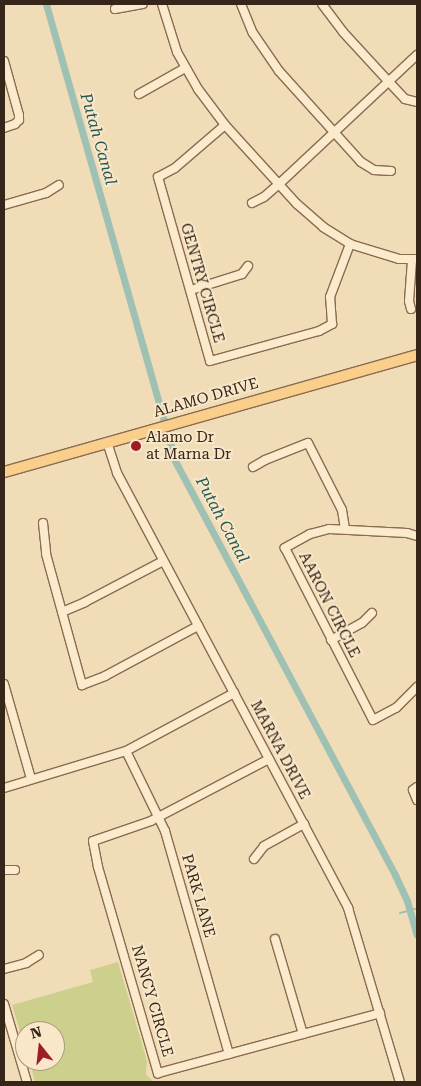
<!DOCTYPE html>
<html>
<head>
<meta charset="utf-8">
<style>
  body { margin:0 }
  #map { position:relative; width:421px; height:1086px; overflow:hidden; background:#f1dcb8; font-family:"Roboto Serif",serif }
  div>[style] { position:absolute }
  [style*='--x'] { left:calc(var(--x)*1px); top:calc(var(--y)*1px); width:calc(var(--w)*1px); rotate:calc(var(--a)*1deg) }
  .green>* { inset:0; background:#cdd08c }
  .stream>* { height:2px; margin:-1px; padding:0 1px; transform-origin:1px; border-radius:1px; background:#9ec1b4 }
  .canal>* { height:7px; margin:-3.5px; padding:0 3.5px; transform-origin:3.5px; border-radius:3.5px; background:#9ec1b4 }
  .roads { filter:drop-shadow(1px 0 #896b52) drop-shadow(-1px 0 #896b52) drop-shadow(0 1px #896b52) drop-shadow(0 -1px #896b52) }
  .minor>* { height:8px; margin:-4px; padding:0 4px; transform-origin:4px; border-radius:4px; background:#fceacc }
  .major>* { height:10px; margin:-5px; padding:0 5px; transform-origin:5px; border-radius:5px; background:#facf8b }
  .dots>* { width:14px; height:14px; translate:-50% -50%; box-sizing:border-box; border:2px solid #f8e7c8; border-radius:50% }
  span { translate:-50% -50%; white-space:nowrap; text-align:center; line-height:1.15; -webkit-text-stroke:4px #f8e7c8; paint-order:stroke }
  .street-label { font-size:15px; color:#362519 }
  .poi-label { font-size:15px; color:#362519 }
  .left { translate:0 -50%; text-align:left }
  .water-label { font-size:16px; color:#265751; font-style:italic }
  .frame { position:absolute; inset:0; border:5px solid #362519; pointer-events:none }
  .north { position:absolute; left:15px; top:1021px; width:50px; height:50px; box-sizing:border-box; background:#f8e7c8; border:1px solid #aa9982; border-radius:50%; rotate:344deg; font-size:14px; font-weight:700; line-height:20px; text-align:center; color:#362519 }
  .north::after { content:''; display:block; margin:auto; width:18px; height:22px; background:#9d1d27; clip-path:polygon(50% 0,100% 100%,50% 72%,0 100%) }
</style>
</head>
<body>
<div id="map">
  <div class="green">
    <i style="clip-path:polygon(118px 962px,147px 1061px,146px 1074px,152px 1080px,151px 1082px,35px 1082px,29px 1061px,55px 1061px,55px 1031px,25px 1031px,25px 1048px,12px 1005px,93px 982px,90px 970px)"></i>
  </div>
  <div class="stream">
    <i style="--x:400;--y:913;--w:16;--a:-15"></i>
  </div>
  <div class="canal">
    <i style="--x:46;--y:4;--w:475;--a:74.2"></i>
    <i style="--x:175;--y:461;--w:469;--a:62"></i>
    <i style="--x:395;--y:875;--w:29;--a:65"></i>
    <i style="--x:407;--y:901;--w:35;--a:74"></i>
  </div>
  <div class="roads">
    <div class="minor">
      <i style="--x:162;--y:4;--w:50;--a:72.6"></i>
      <i style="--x:177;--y:52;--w:43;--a:60.4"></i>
      <i style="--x:198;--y:89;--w:45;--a:53.1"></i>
      <i style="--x:225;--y:125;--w:107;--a:47.7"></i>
      <i style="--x:297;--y:204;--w:35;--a:41"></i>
      <i style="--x:323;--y:227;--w:32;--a:32"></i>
      <i style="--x:350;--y:244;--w:51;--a:17"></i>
      <i style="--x:399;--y:259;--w:18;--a:0"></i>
      <i style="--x:241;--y:4;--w:31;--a:68"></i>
      <i style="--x:253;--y:33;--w:46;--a:55.6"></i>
      <i style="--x:279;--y:71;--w:122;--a:48"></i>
      <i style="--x:361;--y:162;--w:15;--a:32"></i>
      <i style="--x:374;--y:170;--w:17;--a:3"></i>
      <i style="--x:322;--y:4;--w:35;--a:53"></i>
      <i style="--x:343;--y:32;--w:68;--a:47.4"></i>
      <i style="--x:389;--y:82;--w:23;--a:47"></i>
      <i style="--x:405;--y:99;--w:12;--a:14"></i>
      <i style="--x:115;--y:9;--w:28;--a:-10"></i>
      <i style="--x:4;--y:61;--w:56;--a:74.5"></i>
      <i style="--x:19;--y:115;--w:5;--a:90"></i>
      <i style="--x:19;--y:120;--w:6;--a:135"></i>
      <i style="--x:15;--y:124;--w:12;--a:160"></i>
      <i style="--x:139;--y:94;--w:53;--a:-29.5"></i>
      <i style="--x:225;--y:125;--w:66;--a:139.3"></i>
      <i style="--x:175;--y:168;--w:19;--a:152"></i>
      <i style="--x:158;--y:177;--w:191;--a:74.2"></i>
      <i style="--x:210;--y:361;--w:113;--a:-15.4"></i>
      <i style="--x:319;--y:331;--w:15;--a:-28"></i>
      <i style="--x:332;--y:324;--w:27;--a:-94"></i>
      <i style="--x:330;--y:297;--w:57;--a:-69.3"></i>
      <i style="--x:252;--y:203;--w:13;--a:-27"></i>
      <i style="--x:264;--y:197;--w:20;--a:-41"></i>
      <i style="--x:279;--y:184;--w:189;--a:-43.1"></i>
      <i style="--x:4;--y:205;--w:44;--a:-15.9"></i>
      <i style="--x:46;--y:193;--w:15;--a:-32"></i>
      <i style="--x:191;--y:290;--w:53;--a:-17.4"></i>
      <i style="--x:242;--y:274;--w:10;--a:-53"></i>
      <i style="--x:411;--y:309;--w:8;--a:-104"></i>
      <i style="--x:409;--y:301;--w:41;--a:-85.8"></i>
      <i style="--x:107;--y:442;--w:33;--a:72"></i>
      <i style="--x:117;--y:473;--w:493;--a:62"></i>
      <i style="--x:348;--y:908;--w:182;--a:73.4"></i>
      <i style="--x:253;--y:467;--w:14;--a:-30"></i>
      <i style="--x:265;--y:460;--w:46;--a:-21.6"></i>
      <i style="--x:308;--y:443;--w:75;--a:63.1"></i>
      <i style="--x:342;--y:510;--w:19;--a:81"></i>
      <i style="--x:43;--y:523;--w:31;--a:84"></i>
      <i style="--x:46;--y:554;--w:136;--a:74.6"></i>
      <i style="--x:82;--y:685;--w:25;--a:-21"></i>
      <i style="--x:105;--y:676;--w:106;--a:-28.3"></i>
      <i style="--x:417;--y:536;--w:10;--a:-163"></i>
      <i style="--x:407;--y:533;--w:78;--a:-177.1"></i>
      <i style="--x:329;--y:529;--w:20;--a:165"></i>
      <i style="--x:310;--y:534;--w:29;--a:151"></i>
      <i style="--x:285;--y:548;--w:193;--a:62.9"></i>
      <i style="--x:373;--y:720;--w:26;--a:-28"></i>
      <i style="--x:396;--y:708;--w:30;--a:-45"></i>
      <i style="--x:62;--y:612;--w:25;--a:-23"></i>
      <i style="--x:85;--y:602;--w:88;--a:-27.7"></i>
      <i style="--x:331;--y:640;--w:35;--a:-29"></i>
      <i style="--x:362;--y:623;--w:14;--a:-45"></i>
      <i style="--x:4;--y:684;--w:99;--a:74.1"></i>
      <i style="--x:126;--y:751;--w:89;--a:64"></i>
      <i style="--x:165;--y:831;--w:232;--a:74"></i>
      <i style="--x:269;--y:759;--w:133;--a:152.3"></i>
      <i style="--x:151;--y:821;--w:61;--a:161"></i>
      <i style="--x:93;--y:841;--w:26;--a:79"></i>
      <i style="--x:98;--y:867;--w:215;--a:73.8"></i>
      <i style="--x:158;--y:1073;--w:230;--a:-15.1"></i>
      <i style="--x:417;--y:787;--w:5;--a:143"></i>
      <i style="--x:413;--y:790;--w:11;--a:68"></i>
      <i style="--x:4;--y:788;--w:127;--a:-16.9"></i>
      <i style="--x:126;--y:751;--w:123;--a:-28.2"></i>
      <i style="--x:254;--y:859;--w:16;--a:-52"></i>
      <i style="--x:264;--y:846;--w:46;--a:-28.8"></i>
      <i style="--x:4;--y:870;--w:11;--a:0"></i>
      <i style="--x:275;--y:939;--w:99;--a:73.6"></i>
      <i style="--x:4;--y:969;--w:23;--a:-15"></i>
      <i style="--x:26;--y:963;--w:15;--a:-32"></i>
      <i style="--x:4;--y:1004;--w:81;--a:73.6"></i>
    </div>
    <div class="major">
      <i style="--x:4;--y:472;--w:429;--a:-15.8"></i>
    </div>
  </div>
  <div class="dots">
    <i style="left:136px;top:446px;background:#9d1d27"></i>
  </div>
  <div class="street-label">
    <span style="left:202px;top:283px;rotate:74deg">GENTRY CIRCLE</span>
    <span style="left:206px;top:398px;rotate:-16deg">ALAMO DRIVE</span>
    <span style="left:329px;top:605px;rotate:63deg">AARON CIRCLE</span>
    <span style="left:280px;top:750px;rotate:62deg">MARNA DRIVE</span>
    <span style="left:198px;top:896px;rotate:74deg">PARK LANE</span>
    <span style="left:152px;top:1001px;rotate:74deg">NANCY CIRCLE</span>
  </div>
  <div class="poi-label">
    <span class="left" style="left:146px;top:446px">Alamo Dr<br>at Marna Dr</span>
  </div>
  <div class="water-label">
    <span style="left:98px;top:139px;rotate:74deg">Putah Canal</span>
    <span style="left:222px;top:520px;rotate:62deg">Putah Canal</span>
  </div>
  <div class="frame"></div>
  <div class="north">N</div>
</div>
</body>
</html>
